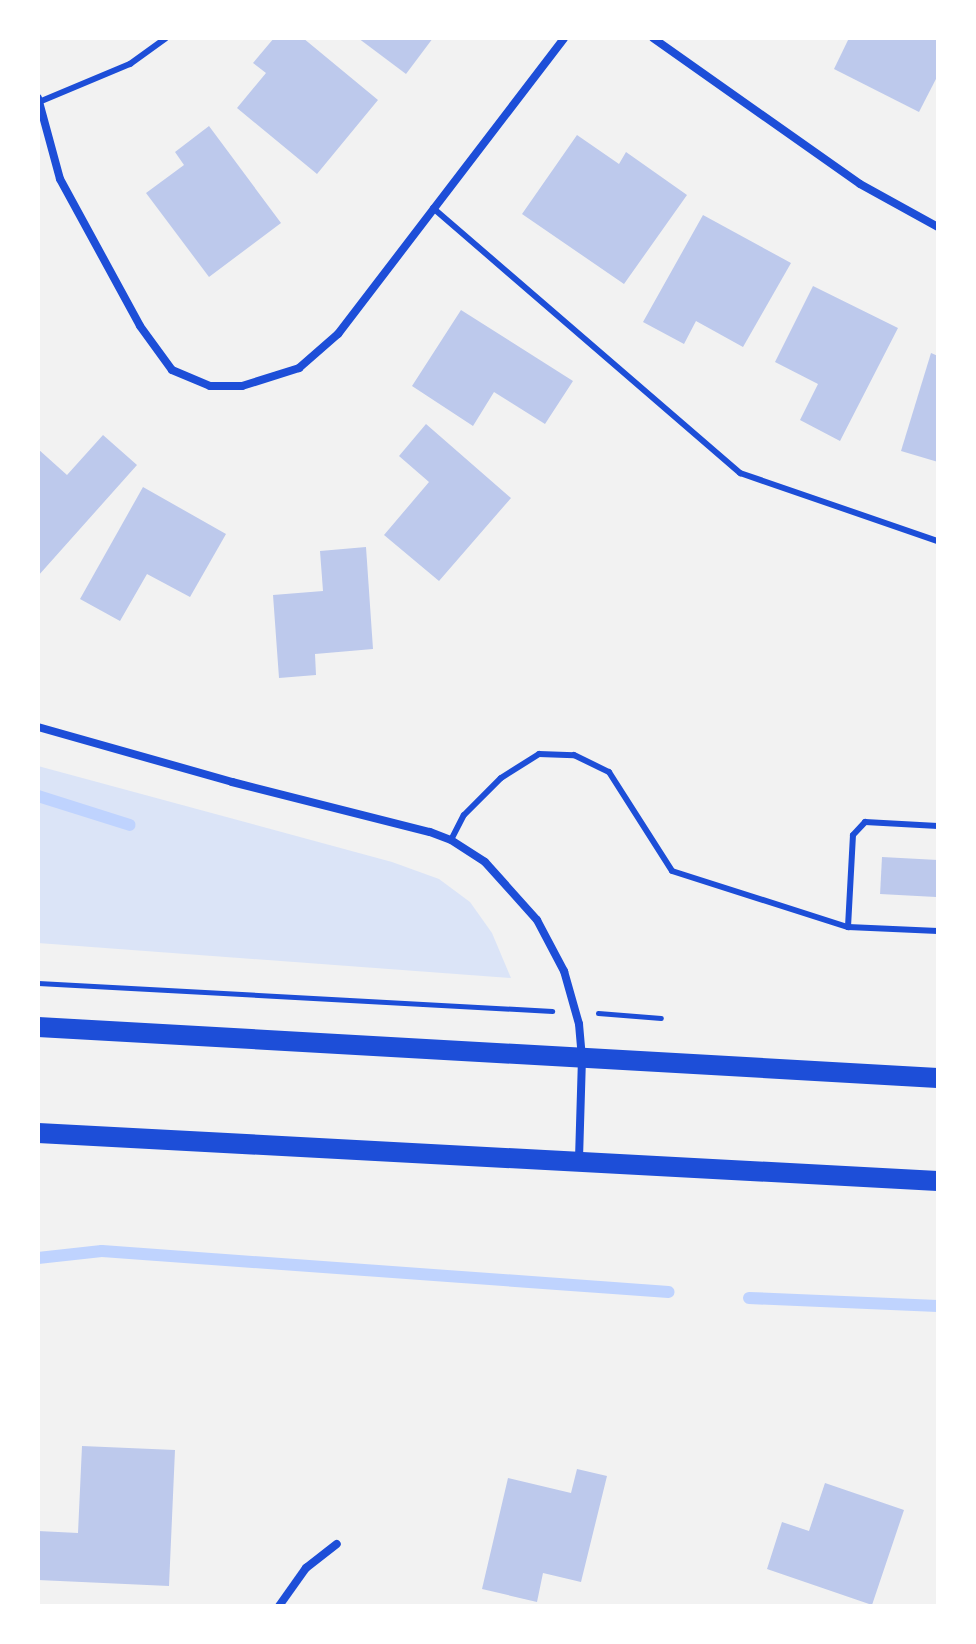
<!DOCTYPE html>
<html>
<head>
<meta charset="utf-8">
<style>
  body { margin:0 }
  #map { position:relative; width:976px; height:1644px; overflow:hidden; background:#f2f2f2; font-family:Barlow,sans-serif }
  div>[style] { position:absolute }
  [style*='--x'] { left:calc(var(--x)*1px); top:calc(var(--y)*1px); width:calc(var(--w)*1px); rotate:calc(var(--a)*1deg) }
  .green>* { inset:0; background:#dbe4f7 }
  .stream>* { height:12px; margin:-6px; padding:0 6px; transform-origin:6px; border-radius:6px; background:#bfd3fe }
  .building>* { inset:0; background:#bdc9ec; transform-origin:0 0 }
  .path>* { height:5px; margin:-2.5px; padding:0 2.5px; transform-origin:2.5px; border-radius:2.5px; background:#1d4ed8 }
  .service>* { height:6px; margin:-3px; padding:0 3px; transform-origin:3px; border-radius:3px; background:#1d4ed8 }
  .minor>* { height:8px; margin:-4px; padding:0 4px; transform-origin:4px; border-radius:4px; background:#1d4ed8 }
  .primary>* { height:20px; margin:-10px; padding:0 10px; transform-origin:10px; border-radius:10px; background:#1d4ed8 }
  span { translate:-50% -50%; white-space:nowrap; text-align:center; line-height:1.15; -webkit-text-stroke:6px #fff; paint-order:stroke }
  .frame { position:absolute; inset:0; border:40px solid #fff; pointer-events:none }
</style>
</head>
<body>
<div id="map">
  <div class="green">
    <i style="clip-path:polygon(38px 766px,392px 862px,439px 879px,470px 902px,492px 933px,511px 978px,38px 943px)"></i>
  </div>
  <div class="stream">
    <i style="--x:38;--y:796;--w:96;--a:17.5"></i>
    <i style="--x:38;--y:1258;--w:64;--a:-6.2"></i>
    <i style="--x:102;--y:1251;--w:568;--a:4.14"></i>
    <i style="--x:749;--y:1298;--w:189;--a:2.4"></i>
  </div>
  <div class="building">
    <i style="clip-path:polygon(274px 38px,303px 38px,378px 100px,317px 174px,237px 108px,266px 73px,253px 63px)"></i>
    <i style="clip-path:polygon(358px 38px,433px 38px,406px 74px)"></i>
    <i style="clip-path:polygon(849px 38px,938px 38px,938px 75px,919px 112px,834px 69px)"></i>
    <i style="clip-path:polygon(209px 126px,281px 223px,209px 277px,146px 193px,184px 165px,175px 152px)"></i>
    <i style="clip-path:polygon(577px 135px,619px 164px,626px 152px,687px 195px,624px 284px,522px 214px)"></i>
    <i style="clip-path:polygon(703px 215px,791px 263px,743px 347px,696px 321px,684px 344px,643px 322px)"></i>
    <i style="clip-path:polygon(813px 286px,898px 328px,840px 441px,800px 420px,818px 384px,775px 362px)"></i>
    <i style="clip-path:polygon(461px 310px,573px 381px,545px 424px,494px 392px,473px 426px,412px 386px)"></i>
    <i style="clip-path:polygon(931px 353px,938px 356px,938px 462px,901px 451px)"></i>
    <i style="clip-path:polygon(426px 424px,511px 498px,439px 581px,384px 535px,429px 482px,399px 456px)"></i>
    <i style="clip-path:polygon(103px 435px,137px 465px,38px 576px,38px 449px,67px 475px)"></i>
    <i style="clip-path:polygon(143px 487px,226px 534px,190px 597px,147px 574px,120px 621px,80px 599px)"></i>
    <i style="clip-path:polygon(366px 547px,373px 649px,315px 654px,316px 675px,279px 678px,273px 595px,323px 591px,320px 551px)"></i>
    <i style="left:882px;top:857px;width:56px;height:37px;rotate:3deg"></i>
    <i style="clip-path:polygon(82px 1446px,175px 1450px,169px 1586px,38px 1580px,38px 1531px,78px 1533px)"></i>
    <i style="clip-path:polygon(577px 1469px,607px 1476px,581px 1582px,543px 1573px,537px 1602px,482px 1589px,508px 1478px,571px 1493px)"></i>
    <i style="clip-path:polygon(825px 1483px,904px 1510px,872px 1605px,767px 1569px,782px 1522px,809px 1531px)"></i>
  </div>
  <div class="path">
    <i style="--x:38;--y:983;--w:515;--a:3.12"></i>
    <i style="--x:598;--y:1013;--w:63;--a:4.5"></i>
  </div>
  <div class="service">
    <i style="--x:39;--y:102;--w:99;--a:-22.7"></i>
    <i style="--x:130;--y:64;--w:44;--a:-35.8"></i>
    <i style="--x:433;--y:208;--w:406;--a:40.8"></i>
    <i style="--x:740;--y:473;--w:209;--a:19"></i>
    <i style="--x:451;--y:840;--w:28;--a:-63"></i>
    <i style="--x:464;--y:815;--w:52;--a:-45"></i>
    <i style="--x:501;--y:778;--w:45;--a:-32.3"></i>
    <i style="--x:539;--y:754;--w:35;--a:2"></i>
    <i style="--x:574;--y:755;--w:39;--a:26"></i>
    <i style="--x:609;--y:772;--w:117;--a:57.5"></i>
    <i style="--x:672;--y:871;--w:185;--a:17.7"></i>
    <i style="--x:848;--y:927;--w:90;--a:2.5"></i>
    <i style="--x:848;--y:927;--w:92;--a:-86.9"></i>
    <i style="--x:853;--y:835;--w:18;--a:-47"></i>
    <i style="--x:865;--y:822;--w:73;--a:3.1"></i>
  </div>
  <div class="minor">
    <i style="--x:653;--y:38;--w:253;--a:35.2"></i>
    <i style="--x:860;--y:184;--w:89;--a:28.9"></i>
    <i style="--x:38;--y:98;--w:84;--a:74.8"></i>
    <i style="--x:60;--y:179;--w:167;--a:61.4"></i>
    <i style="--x:140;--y:326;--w:54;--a:54"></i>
    <i style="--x:172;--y:370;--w:41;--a:22.8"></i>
    <i style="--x:210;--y:386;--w:32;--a:0"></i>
    <i style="--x:242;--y:386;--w:60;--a:-17.5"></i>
    <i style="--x:299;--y:368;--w:52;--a:-41.1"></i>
    <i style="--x:338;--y:334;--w:372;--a:-52.6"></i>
    <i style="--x:38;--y:727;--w:202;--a:15.8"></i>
    <i style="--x:232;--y:782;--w:204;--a:14.2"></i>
    <i style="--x:430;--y:832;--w:22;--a:21"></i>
    <i style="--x:451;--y:840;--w:40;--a:32.9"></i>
    <i style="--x:485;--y:862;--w:78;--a:48.1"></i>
    <i style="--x:537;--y:920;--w:58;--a:62.1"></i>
    <i style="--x:564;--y:971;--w:55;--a:74.2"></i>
    <i style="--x:579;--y:1024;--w:34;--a:85"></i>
    <i style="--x:582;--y:1058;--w:104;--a:91.7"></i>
    <i style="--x:279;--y:1606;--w:47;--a:-54.6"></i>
    <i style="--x:306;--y:1568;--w:39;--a:-38"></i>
  </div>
  <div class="primary">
    <i style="--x:38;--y:1027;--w:901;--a:3.24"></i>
    <i style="--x:38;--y:1133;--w:901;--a:3.05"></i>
  </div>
  <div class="frame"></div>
</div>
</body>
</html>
